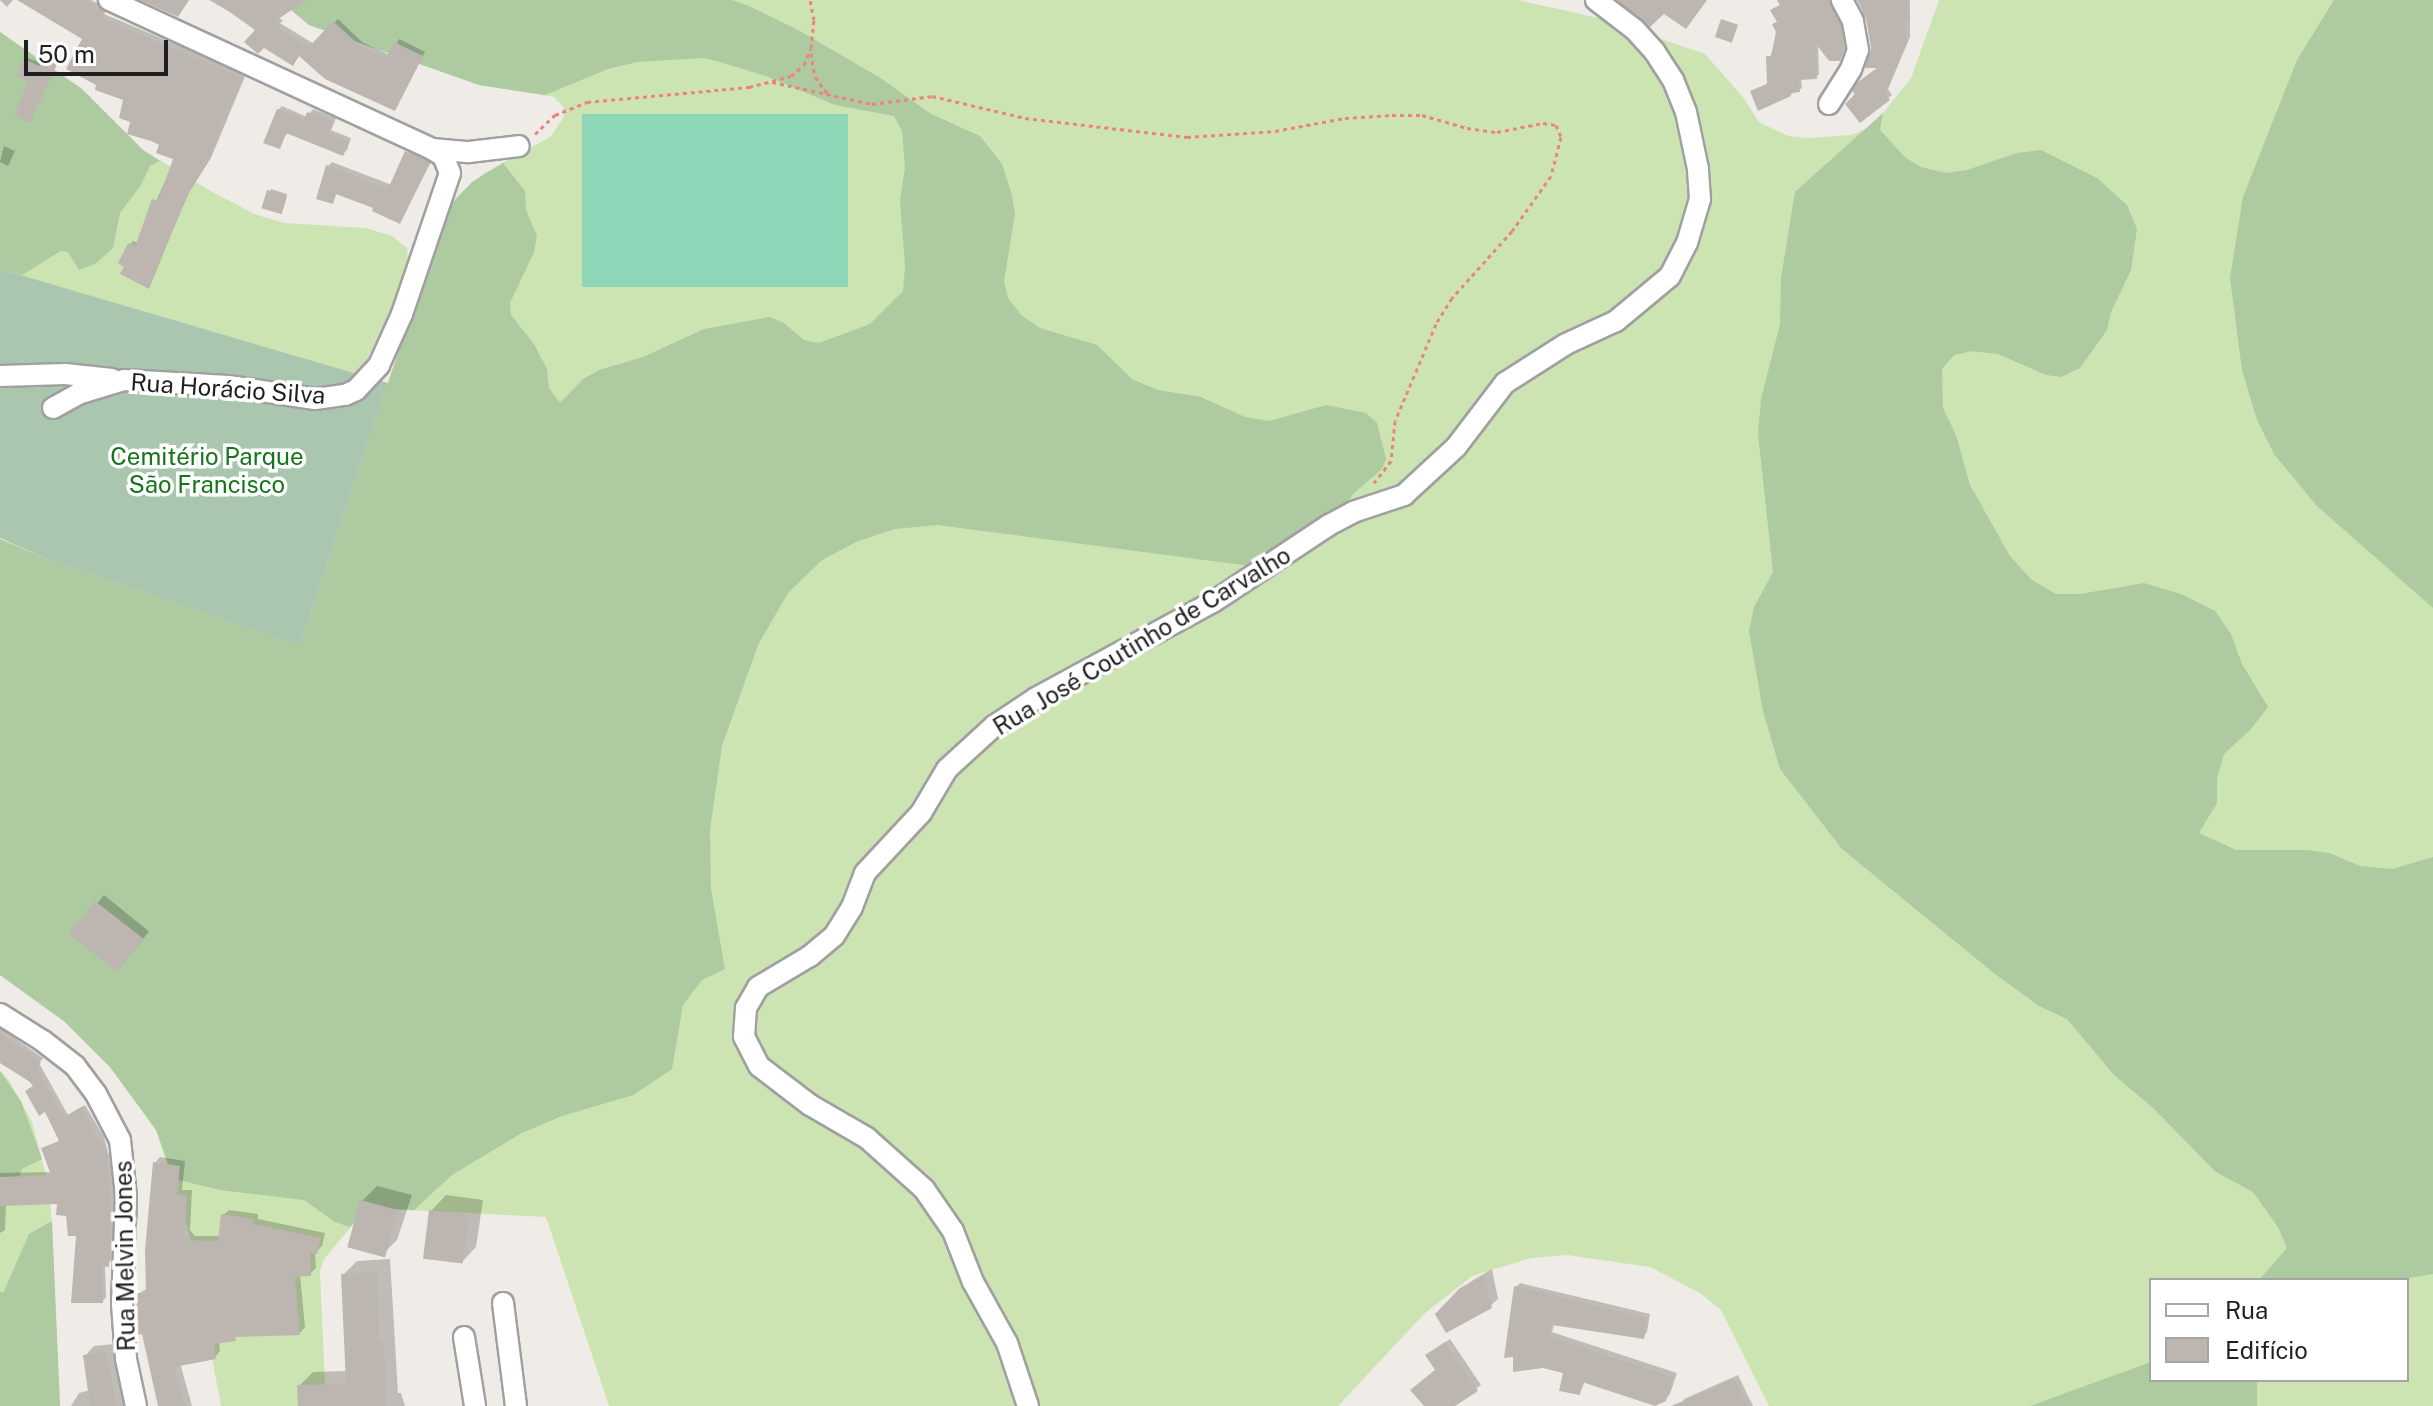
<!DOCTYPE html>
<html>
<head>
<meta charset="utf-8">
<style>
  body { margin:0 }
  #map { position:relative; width:2433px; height:1406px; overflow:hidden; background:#efece7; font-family:"Public Sans",sans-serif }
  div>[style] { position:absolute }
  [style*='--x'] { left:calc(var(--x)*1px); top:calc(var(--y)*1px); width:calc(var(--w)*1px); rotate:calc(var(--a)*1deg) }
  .grass>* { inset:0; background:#cce4b2 }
  .forest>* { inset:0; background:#adcaa0 }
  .cemetery>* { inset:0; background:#aac6ae }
  .pitch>* { inset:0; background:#8dd6b8; transform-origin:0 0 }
  .shadow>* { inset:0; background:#0003; transform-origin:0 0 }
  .building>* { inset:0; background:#bcb5b0; transform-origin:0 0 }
  .path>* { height:3px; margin-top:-1.5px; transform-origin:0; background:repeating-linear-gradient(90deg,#ec847b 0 4px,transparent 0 8px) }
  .roads { filter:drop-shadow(2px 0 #a0a0a0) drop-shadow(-2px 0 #a0a0a0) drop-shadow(0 2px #a0a0a0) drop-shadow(0 -2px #a0a0a0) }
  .minor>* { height:20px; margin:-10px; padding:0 10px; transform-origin:10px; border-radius:10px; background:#fff }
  span { translate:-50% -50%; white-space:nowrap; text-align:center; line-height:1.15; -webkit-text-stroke:7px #fff; paint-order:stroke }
  .street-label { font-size:24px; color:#1f1f1f }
  .park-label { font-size:24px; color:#17741d }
  .legend { position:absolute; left:2149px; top:1278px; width:260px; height:104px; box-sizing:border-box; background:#fff; border:2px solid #a5a5a5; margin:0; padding:10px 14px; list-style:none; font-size:24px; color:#1f1f1f }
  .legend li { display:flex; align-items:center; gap:16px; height:40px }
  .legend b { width:40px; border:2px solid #a5a5a5 }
  .scale { position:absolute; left:24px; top:40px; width:144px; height:36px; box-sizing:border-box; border:4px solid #1f1f1f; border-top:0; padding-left:10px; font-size:24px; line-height:28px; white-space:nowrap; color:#1f1f1f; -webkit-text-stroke:6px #fff; paint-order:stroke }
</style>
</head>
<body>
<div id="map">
  <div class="grass">
    <i style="clip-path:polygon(evenodd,279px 0,1517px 0,1599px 18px,1705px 54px,1743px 97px,1759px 122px,1788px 136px,1808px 138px,1851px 135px,1868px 128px,1883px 113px,1911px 78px,1939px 0,2433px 0,2433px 1406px,1769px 1406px,1721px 1310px,1700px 1293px,1650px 1267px,1567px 1255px,1531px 1258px,1472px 1276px,1424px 1314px,1338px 1406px,609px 1406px,546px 1217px,367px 1208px,324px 1259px,320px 1272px,326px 1406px,221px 1406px,188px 1230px,156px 1130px,110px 1067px,65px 1022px,0 975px,0 539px,49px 560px,300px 646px,449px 207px,458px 195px,483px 174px,550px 137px,564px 117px,563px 107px,554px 97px,479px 85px,309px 25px,279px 0,2151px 1280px,2407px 1280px,2407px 1380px,2151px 1380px,2151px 1280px)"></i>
    <i style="clip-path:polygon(0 32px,82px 89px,143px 150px,214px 193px,257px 215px,284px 223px,366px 228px,392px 236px,407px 248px,409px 269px,360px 375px,0 269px)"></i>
    <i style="clip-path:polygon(0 1071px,8px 1079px,32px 1122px,46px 1175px,51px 1211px,60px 1406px,0 1406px)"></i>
  </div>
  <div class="forest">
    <i style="clip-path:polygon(279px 0,732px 0,749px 6px,800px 31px,882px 79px,931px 114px,980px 136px,1002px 164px,1012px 195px,1015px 214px,1004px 281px,1008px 298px,1021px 315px,1040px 328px,1097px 345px,1132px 379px,1158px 390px,1201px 397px,1245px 417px,1269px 421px,1326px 405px,1366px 413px,1377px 423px,1386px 459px,1382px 469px,1354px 493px,1340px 512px,1258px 567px,937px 525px,895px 529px,858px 541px,822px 560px,788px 593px,758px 645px,722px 746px,710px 830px,711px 889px,725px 969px,702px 980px,683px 1005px,672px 1069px,633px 1095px,559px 1117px,520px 1134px,452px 1175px,414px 1210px,366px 1208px,350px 1227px,335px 1222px,304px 1200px,220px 1190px,174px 1179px,156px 1130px,110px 1067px,65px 1022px,0 975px,0 539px,49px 560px,300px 646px,436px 239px,449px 207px,472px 182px,503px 163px,525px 191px,526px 210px,537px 236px,534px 252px,510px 303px,511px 315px,534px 344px,547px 369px,549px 388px,560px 403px,583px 379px,599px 370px,643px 357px,704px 329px,769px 317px,784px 323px,804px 340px,819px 343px,870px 324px,903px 291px,905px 266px,900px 201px,905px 168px,902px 131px,894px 116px,835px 105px,766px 76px,720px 62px,704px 58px,637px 62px,608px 69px,545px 95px,479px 85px,309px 25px)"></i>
    <i style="clip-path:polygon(2334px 0,2433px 0,2433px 608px,2317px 506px,2274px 454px,2257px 420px,2242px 370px,2230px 278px,2243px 197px,2297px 60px)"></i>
    <i style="clip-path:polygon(0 32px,82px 89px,143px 150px,160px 161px,150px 166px,141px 185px,120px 213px,113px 248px,95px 264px,79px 270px,68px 252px,61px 251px,22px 275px,0 269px)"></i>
    <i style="clip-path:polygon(1883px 113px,1880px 130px,1906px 158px,1921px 167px,1946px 173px,1967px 170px,2017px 153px,2041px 150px,2097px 178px,2127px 205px,2137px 229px,2131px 270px,2111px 312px,2107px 330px,2080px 368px,2061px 377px,2046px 375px,1998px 354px,1972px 351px,1954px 355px,1942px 369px,1943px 408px,1956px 435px,1970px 485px,2010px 556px,2032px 580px,2056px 594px,2080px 594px,2144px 583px,2181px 594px,2215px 611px,2231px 634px,2242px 664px,2268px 707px,2251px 729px,2224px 754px,2217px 778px,2217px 803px,2199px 833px,2236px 850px,2307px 850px,2329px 853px,2360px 866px,2392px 869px,2433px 857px,2433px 1274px,2398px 1280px,2259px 1280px,2287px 1248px,2278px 1227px,2253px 1192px,2216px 1172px,2153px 1108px,2114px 1075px,2067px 1019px,2039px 1006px,1995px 974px,1842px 849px,1780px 769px,1763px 711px,1749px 631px,1754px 607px,1773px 572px,1758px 434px,1761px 399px,1780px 324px,1781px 278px,1795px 192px)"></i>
    <i style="clip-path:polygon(0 1071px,21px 1101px,42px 1159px,22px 1169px,15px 1188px,0 1197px)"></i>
    <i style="clip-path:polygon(52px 1221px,60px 1406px,0 1406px,0 1291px,3px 1293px,8px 1282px,29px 1234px)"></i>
    <i style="clip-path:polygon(2151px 1362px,2151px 1380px,2257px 1380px,2257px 1406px,2030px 1406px)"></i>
  </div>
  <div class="cemetery">
    <i style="clip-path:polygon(0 269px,388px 383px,300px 646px,49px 560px,0 538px)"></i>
  </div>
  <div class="pitch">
    <i style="left:582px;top:114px;width:266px;height:173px"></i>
  </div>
  <div class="shadow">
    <i style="clip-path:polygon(0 0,13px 0,7px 7px)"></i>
    <i style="clip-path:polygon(22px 0,91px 0,107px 8px,104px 14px,246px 74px,211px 158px,190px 190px,148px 287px,130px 244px,133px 241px,138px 243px,175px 158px,133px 120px,126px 99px,85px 38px)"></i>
    <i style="clip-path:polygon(209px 0,304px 0,278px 17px,283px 21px,280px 23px,314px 44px,338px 19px,362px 42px,390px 55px,399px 39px,425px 52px,395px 108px)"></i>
    <i style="clip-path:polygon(1777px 0,1832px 0,1842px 22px,1846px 45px,1839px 59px,1818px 43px,1819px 75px,1801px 78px,1802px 88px,1790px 95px,1752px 91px,1769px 83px,1768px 57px,1773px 54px,1780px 5px)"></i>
    <i style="clip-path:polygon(1859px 0,1910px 0,1910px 37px,1888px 89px,1892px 95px,1860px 120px,1882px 66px)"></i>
    <i style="clip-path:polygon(47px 57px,58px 62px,30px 120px,31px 81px,25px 60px,28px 58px,43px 64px)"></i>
    <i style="clip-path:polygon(282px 106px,307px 117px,313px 109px,336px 118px,331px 130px,351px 138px,347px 150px,343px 154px,288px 132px,279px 146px,278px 110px)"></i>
    <i style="clip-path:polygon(4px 146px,15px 151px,8px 166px,0 162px)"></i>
    <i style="clip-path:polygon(411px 147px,433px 158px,399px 222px,376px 207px,338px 192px,332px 202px,328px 166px,332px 162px,392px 185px)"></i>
    <i style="clip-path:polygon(271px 189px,287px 194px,283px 210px,264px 206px)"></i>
    <i style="left:104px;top:895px;width:58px;height:50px;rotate:39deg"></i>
    <i style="clip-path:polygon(0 1028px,43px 1058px,39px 1063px,68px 1115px,85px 1105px,104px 1137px,114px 1174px,114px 1228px,111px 1261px,105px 1264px,106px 1297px,103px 1301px,78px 1234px,60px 1202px,6px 1204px,5px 1230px,0 1233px,0 1173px,52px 1172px,43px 1149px,61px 1140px,35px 1086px,0 1059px)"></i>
    <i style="clip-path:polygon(160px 1157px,185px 1161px,182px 1190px,192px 1190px,190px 1230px,195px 1236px,221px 1236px,223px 1215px,229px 1210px,258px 1214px,258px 1219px,325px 1233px,322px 1246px,315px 1253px,316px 1268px,310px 1274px,300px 1275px,305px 1327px,300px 1333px,239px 1335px,219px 1341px,220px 1351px,215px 1357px,180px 1363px,192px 1406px,161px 1406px,138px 1294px,148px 1288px,155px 1163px)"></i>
    <i style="clip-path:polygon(377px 1186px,412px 1195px,397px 1240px,382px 1255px,362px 1201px)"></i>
    <i style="clip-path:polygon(446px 1195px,483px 1200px,476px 1247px,461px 1263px,431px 1211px)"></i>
    <i style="clip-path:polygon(390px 1259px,398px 1393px,401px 1393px,405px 1406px,300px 1406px,299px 1386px,313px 1372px,347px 1371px,343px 1275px,357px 1261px)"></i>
    <i style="clip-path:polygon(1492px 1269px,1498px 1299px,1490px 1306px,1438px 1314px,1470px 1282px)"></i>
    <i style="clip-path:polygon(1520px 1283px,1650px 1314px,1647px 1332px,1643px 1337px,1554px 1324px,1552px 1332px,1677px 1373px,1670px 1394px,1665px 1399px,1585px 1381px,1580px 1393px,1516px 1287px)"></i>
    <i style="clip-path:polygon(1450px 1339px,1481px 1385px,1453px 1406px,1435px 1406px,1437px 1369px,1432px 1351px)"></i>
    <i style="clip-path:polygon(114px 1344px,127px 1406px,71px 1406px,79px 1393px,90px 1390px,85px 1356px,94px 1346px)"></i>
    <i style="clip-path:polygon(1738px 1375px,1753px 1406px,1681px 1406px,1684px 1399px)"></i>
  </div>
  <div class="building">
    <i style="clip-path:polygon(17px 0,83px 0,105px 12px,101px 18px,243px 78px,207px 164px,187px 196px,149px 289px,120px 274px,124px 267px,118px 263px,128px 243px,135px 247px,152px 199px,158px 201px,173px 159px,156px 153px,159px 145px,151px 141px,127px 134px,130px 122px,119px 118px,123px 100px,95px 90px,96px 85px,66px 69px,82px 39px)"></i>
    <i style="clip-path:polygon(140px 0,189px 0,178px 17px)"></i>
    <i style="clip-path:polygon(213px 0,307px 0,275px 21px,280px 26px,278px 28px,309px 47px,333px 21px,359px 45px,386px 58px,394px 42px,423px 56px,395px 111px,325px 79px,299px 56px,293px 66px,264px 48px,258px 54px,244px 42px,255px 30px)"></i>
    <i style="clip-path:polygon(1617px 0,1707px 0,1686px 29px,1664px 14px,1650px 27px)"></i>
    <i style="clip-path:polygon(1777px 0,1829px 0,1841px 25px,1845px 49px,1840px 61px,1829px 61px,1816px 44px,1817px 79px,1799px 80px,1800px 92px,1790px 93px,1791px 96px,1758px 111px,1750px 91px,1767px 84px,1766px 56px,1771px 56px,1776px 32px,1772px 24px,1777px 22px,1770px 10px,1780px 5px)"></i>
    <i style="clip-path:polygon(1857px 0,1908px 1px,1909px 21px,1905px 20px,1907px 43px,1885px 94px,1890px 100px,1860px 123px,1845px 104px,1855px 94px,1852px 91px,1858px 82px,1877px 68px,1865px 68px,1871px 48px,1866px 18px)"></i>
    <i style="left:1721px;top:19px;width:18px;height:19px;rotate:19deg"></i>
    <i style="clip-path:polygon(24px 59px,39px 66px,43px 59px,56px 66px,30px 123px,14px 115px,28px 82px,16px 76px)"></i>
    <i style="clip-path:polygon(277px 109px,304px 120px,307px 112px,334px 122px,329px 134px,349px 142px,343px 156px,286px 133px,280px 149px,263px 143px)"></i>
    <i style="clip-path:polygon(405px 151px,430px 163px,400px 224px,372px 211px,373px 208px,336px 194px,333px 204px,316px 199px,326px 165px,388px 189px)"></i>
    <i style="left:267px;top:190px;width:21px;height:19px;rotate:17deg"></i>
    <i style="left:95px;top:901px;width:61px;height:42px;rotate:38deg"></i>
    <i style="clip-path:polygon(0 1033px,41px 1062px,37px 1068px,64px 1117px,81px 1107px,108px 1156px,111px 1232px,109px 1267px,102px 1266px,103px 1303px,71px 1303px,76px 1236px,68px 1236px,66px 1216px,56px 1215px,57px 1204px,0 1206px,0 1177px,51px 1175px,41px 1148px,59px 1141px,45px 1112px,39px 1116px,25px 1091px,33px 1086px,30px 1082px,0 1063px)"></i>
    <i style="clip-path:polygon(153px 1162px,180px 1166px,177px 1195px,187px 1195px,185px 1236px,189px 1240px,218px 1241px,221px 1214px,253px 1219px,253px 1224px,321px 1238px,317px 1254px,310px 1253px,311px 1276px,295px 1277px,300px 1335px,235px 1337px,236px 1341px,214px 1344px,216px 1359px,174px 1367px,185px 1406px,158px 1406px,142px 1334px,138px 1335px,136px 1293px,146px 1293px,145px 1250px)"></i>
    <i style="left:360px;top:1200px;width:39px;height:49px;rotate:15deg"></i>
    <i style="left:429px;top:1210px;width:40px;height:49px;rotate:7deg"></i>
    <i style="clip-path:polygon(377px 1272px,379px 1340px,383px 1340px,385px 1360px,385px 1406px,298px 1406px,297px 1385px,346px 1384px,341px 1274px)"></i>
    <i style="clip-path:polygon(1485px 1275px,1492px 1308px,1446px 1333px,1435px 1314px,1460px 1288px)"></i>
    <i style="clip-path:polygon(1514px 1286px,1647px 1318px,1644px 1339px,1552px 1325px,1549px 1337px,1674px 1377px,1666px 1401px,1655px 1406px,1582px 1382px,1580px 1395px,1559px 1391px,1563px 1373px,1543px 1368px,1513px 1372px,1513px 1357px,1504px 1358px)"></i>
    <i style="clip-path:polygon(1445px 1342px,1478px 1391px,1455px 1406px,1424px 1406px,1410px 1390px,1435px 1370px,1425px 1355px)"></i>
    <i style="clip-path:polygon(105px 1352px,117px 1406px,90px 1406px,83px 1355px)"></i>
    <i style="clip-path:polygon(1734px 1378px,1748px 1406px,1671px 1406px,1710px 1390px)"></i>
  </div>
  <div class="path">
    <i style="--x:811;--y:53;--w:24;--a:81"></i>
    <i style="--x:815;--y:77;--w:20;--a:53"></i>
    <i style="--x:772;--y:82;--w:102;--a:12.4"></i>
    <i style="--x:872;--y:104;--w:61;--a:-7.6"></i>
    <i style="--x:932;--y:96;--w:96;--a:13.3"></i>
    <i style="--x:1025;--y:118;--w:163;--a:6.7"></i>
    <i style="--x:1187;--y:137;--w:88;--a:-3.9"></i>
    <i style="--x:1275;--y:131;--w:71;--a:-10.5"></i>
    <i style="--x:1345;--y:118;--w:47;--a:-3.7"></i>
    <i style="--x:1392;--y:115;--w:30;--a:0"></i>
    <i style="--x:1422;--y:115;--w:47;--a:16.1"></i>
    <i style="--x:1467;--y:128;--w:30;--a:8"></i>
    <i style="--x:1497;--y:132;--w:47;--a:-11.1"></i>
    <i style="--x:1543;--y:123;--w:13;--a:9"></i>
    <i style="--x:1556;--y:125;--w:13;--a:67"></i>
    <i style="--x:1561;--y:137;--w:40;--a:104.4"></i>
    <i style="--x:1551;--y:176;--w:67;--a:125.3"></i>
    <i style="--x:1512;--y:231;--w:90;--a:131.8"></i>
    <i style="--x:1452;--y:298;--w:31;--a:122"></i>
    <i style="--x:1436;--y:324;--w:105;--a:112.9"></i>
    <i style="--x:1395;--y:421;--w:40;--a:95.7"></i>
    <i style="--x:1391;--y:461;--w:29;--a:128"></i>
    <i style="--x:535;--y:134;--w:28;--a:-44"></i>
    <i style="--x:555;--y:115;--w:35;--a:-22"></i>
    <i style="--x:587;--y:102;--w:163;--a:-5.3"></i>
    <i style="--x:749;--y:87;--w:43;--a:-14.7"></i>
    <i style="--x:791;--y:76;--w:17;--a:-40"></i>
    <i style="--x:804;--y:65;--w:18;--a:-68"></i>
    <i style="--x:811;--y:48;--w:28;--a:-84"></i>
    <i style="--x:814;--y:20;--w:20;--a:-101"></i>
  </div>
  <div class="roads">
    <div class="minor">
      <i style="--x:1829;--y:104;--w:41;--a:-57.8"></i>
      <i style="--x:1851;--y:69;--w:20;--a:-70"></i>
      <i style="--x:1858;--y:50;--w:29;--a:-100"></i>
      <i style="--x:1853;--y:21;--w:24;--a:-118"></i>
      <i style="--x:432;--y:149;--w:37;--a:5"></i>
      <i style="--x:469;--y:152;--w:50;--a:-6.8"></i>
      <i style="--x:0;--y:376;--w:65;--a:-1.8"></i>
      <i style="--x:65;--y:374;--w:47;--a:6.1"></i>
      <i style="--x:53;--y:408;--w:29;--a:-29"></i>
      <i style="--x:78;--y:394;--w:48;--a:-16.9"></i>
      <i style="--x:124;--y:380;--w:104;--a:3.3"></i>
      <i style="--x:228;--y:386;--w:88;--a:8.5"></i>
      <i style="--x:315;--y:399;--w:30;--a:-8"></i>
      <i style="--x:345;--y:395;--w:12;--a:-24"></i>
      <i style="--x:356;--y:390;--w:34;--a:-47"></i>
      <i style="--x:379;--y:365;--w:56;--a:-65.7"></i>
      <i style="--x:402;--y:314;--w:149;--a:-71.2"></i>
      <i style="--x:450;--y:173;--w:18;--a:-112"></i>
      <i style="--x:443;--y:156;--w:13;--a:-148"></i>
      <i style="--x:432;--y:149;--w:356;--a:-155.2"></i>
      <i style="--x:0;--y:1014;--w:51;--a:32.1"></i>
      <i style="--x:43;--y:1041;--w:41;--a:38"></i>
      <i style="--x:75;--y:1066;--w:35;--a:53"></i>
      <i style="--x:96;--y:1094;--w:52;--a:62.4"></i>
      <i style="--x:120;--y:1140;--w:56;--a:83.9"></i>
      <i style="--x:126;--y:1196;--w:108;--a:92.1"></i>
      <i style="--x:122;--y:1304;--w:55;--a:85.8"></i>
      <i style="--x:126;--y:1359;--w:48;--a:78"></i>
      <i style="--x:503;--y:1303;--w:104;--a:82.8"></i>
      <i style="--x:464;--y:1337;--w:70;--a:80.9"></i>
      <i style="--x:1028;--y:1406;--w:66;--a:-108.4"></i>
      <i style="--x:1007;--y:1343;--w:70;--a:-119.1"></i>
      <i style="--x:973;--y:1282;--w:55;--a:-111.4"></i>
      <i style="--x:953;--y:1231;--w:51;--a:-124.6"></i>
      <i style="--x:924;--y:1189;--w:76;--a:-138.2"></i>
      <i style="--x:867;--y:1138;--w:66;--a:-149.9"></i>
      <i style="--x:810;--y:1105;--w:64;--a:-142.6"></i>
      <i style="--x:759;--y:1066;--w:33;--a:-117"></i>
      <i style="--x:744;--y:1037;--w:29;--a:-86"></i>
      <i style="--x:746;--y:1008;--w:24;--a:-60"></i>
      <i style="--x:758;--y:987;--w:61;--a:-30.8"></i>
      <i style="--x:810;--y:956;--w:31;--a:-40"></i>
      <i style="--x:834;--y:936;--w:34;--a:-58"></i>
      <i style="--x:852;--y:907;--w:36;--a:-69"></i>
      <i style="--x:865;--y:873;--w:82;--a:-47"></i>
      <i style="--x:921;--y:813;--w:51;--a:-59.4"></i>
      <i style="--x:947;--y:769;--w:64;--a:-42.5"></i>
      <i style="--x:994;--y:726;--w:50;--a:-33.7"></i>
      <i style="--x:1036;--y:698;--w:201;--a:-28.5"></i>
      <i style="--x:1213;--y:602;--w:139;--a:-33.6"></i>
      <i style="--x:1329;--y:525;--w:27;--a:-28"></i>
      <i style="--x:1353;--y:512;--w:54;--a:-18.4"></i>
      <i style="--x:1404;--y:495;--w:71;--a:-42.7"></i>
      <i style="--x:1456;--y:447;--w:81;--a:-52.6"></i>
      <i style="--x:1505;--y:383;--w:72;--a:-32.6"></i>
      <i style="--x:1566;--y:344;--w:55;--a:-24.7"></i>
      <i style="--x:1616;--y:321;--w:70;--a:-39.8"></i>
      <i style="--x:1670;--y:276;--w:37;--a:-63"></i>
      <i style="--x:1687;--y:243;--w:46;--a:-73.5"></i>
      <i style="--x:1700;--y:199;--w:30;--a:-94"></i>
      <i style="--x:1698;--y:169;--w:58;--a:-101.9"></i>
      <i style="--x:1686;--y:112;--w:35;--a:-112"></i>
      <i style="--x:1673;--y:80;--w:33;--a:-123"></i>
      <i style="--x:1655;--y:52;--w:31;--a:-132"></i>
      <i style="--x:1634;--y:29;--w:48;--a:-142.7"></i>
    </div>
  </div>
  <div class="street-label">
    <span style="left:228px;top:389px;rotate:4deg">Rua Horácio Silva</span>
    <span style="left:1142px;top:641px;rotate:-31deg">Rua José Coutinho de Carvalho</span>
    <span style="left:125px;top:1256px;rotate:-91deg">Rua Melvin Jones</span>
  </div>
  <div class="park-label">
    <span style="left:207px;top:471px">Cemitério Parque<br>São Francisco</span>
  </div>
  <ul class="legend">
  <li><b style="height:10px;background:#fff"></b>Rua</li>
  <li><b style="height:22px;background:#bcb5b0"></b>Edifício</li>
  </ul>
  <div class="scale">50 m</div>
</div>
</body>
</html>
